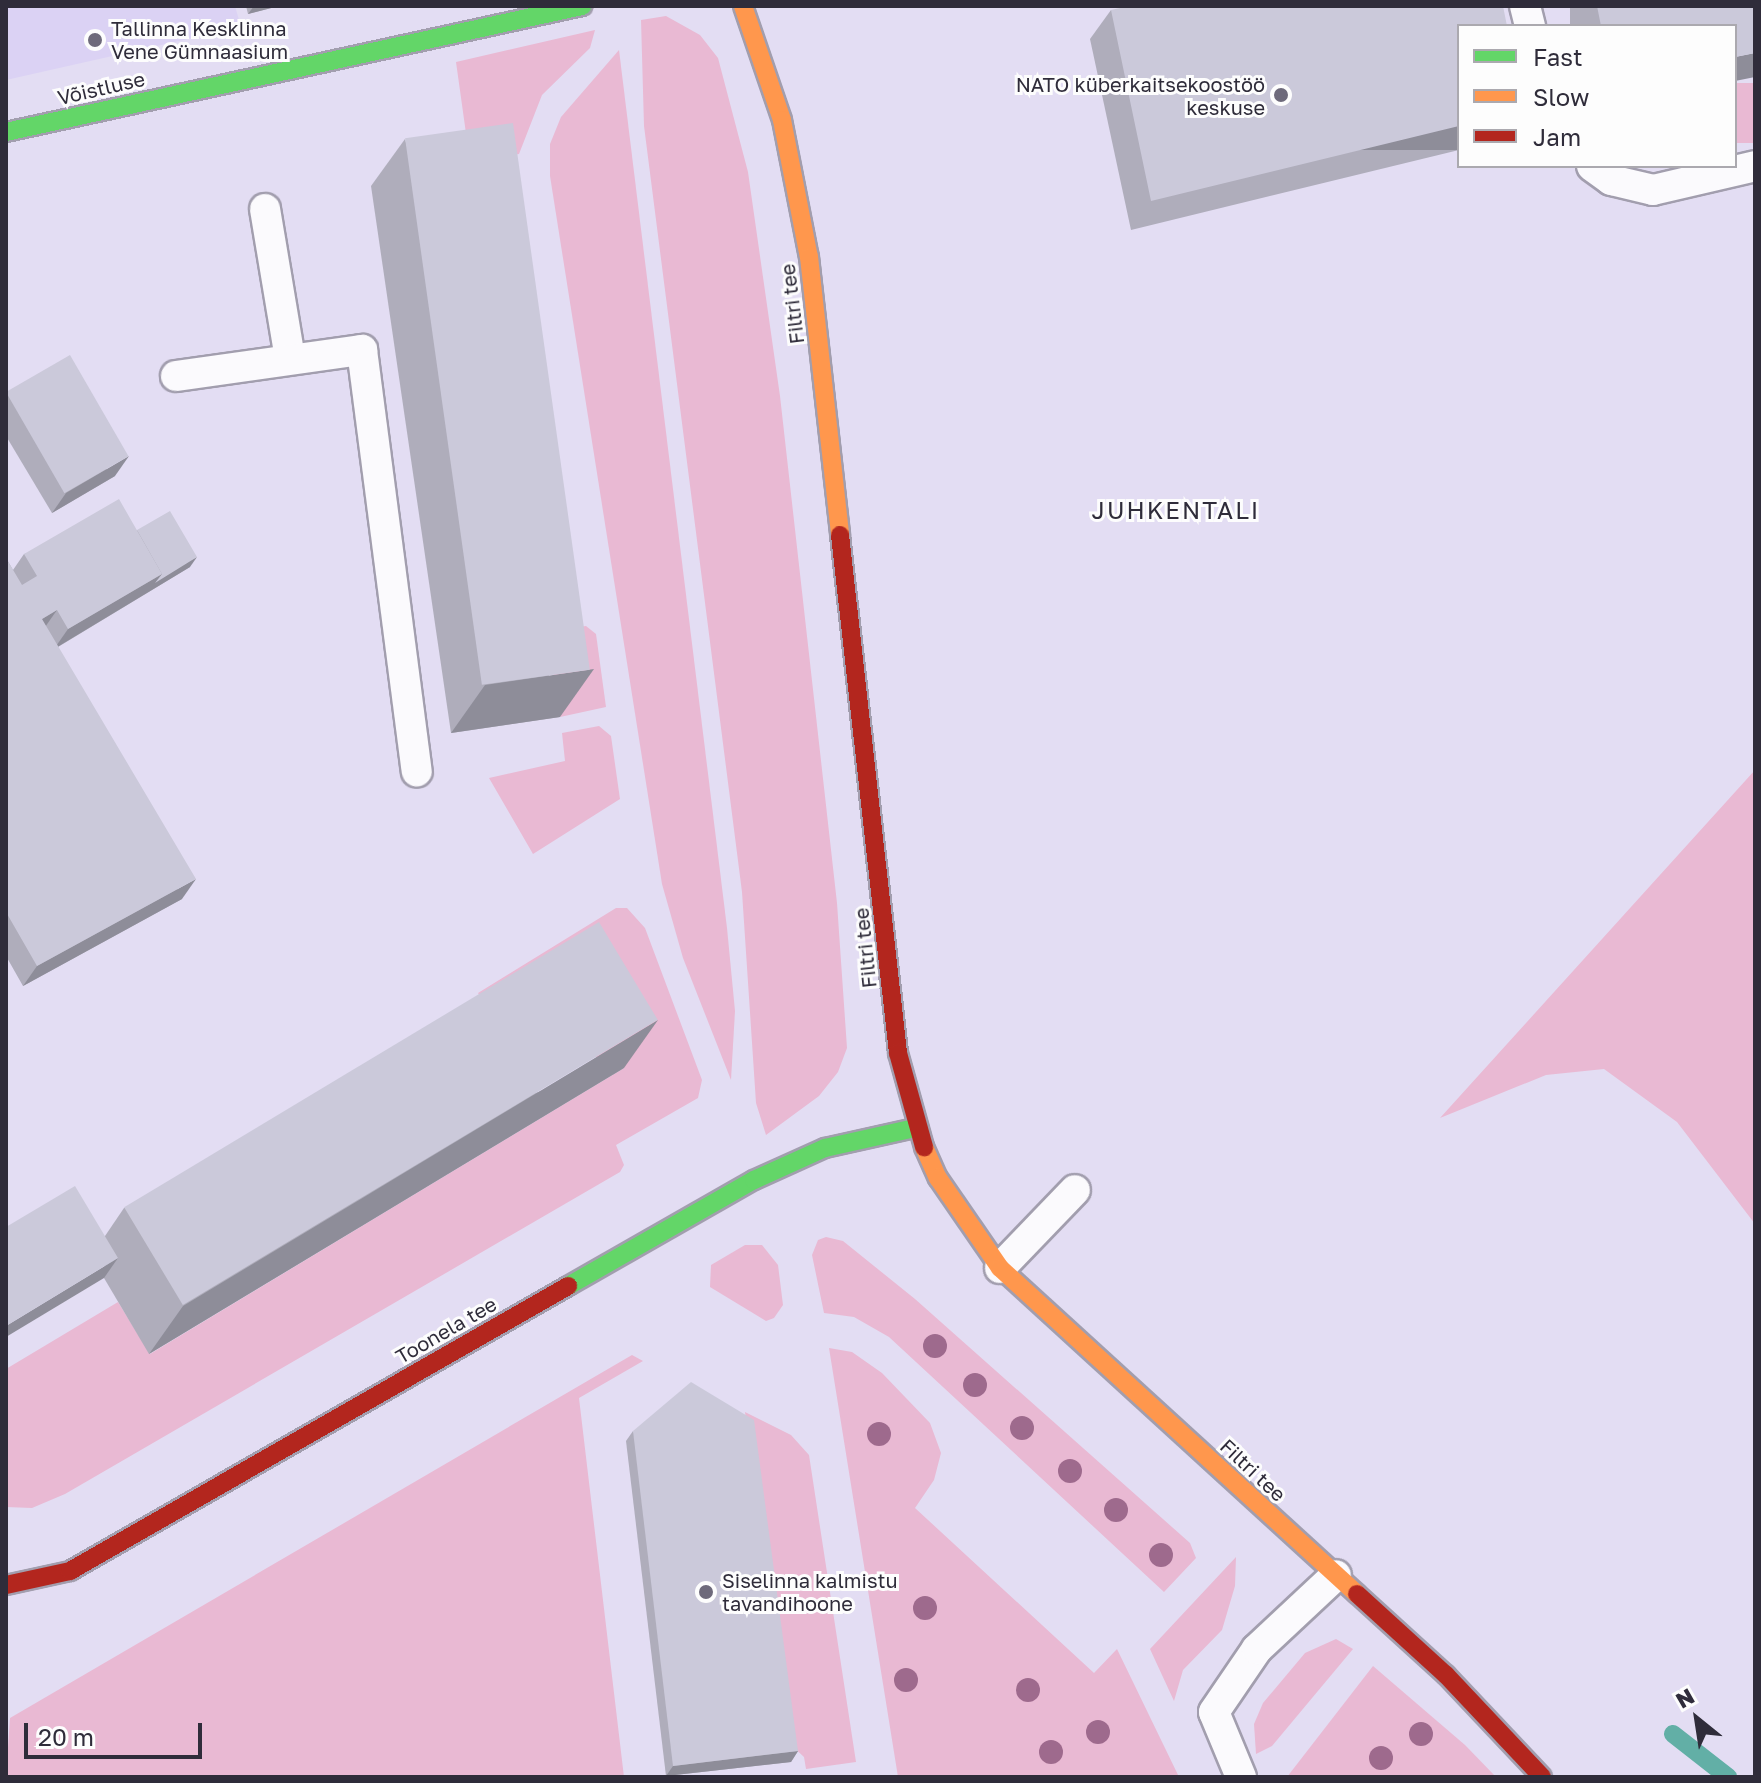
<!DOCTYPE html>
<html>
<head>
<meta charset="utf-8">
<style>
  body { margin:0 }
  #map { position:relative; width:1761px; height:1783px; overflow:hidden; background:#e3ddf3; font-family:"Golos Text",sans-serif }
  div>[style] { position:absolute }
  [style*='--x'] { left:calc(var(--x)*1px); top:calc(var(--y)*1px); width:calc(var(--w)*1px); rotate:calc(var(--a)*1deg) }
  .built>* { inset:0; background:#dbd2f4 }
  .green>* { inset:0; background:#e9b9d3; transform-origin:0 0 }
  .stream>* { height:18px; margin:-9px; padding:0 9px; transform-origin:9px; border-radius:9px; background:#62afa6 }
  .roads { filter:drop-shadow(2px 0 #a29eae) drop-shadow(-2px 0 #a29eae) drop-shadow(0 2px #a29eae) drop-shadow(0 -2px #a29eae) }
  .lane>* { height:30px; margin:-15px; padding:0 15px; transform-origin:15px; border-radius:15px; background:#fbfafd }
  .fast>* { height:18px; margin:-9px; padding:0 9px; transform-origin:9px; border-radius:9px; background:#63d668 }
  .slow>* { height:18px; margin:-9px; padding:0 9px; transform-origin:9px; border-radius:9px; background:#ff974d }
  .jam>* { height:18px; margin:-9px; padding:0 9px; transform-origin:9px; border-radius:9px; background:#b3261e }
  .trees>* { width:24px; height:24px; margin:-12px; border-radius:50%; background:#9e6a8d }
  .wall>* { inset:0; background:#afadbb; transform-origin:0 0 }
  .shaded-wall>* { inset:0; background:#8e8d99; transform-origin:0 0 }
  .building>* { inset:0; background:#cbc9da; transform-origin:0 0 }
  .dots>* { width:22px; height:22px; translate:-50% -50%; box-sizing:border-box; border:4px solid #fdfdfd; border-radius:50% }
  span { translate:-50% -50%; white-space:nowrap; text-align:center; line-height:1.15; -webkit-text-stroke:6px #fdfdfd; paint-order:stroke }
  .poi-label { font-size:20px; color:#2f2c3a }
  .left { translate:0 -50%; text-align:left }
  .right { translate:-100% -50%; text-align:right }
  .street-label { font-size:20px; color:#2f2c3a }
  .quarter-label { font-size:24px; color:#2f2c3a; letter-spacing:2px }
  .frame { position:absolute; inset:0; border:8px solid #2f2c3a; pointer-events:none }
  .legend { position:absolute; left:1457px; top:24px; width:280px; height:144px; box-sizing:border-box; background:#fdfdfd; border:2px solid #aba9af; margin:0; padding:10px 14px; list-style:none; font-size:24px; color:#2f2c3a }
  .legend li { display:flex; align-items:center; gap:16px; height:40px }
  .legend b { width:40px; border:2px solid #aba9af }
  .north { position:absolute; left:1657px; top:1679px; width:80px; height:80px; -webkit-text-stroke:6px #fdfdfd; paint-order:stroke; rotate:330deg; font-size:22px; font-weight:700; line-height:32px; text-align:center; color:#2f2c3a }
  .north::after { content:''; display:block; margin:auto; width:28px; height:36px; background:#2f2c3a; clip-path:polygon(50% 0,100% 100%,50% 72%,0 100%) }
  .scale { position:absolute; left:24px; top:1723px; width:178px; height:36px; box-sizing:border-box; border:4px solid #2f2c3a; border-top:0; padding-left:10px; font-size:24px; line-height:28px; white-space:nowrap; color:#2f2c3a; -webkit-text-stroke:6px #fdfdfd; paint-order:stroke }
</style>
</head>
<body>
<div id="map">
  <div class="built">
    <i style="clip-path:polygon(6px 6px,235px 6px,241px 27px,6px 80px)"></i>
  </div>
  <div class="green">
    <i style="clip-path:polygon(666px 16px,700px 35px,718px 58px,748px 172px,780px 396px,837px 903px,847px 1048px,838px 1072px,819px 1096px,766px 1135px,756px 1103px,742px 892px,644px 126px,641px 20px)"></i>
    <i style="clip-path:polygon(595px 30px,590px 48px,542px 95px,519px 154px,470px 162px,456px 62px)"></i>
    <i style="clip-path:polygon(619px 50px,727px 928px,735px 1011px,731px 1080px,683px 958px,662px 884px,550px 176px,550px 144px,561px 117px)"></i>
    <i style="left:1755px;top:83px;width:60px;height:20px;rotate:90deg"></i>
    <i style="clip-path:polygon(586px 626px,596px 634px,606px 707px,560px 717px,547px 631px)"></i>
    <i style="clip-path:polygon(599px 726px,611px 736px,620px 799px,533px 854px,489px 778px,565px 761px,562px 733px)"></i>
    <i style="clip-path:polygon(1755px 770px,1755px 1224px,1677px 1122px,1604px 1069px,1546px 1075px,1440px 1118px)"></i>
    <i style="clip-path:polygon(616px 908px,627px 908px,645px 928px,702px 1080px,698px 1098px,616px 1145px,624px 1165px,620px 1172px,65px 1494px,32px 1508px,6px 1507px,6px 1369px,118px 1302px,150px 1354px,624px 1068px,491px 1016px,478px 993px)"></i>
    <i style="clip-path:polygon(826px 1237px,843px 1241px,915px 1299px,1190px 1543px,1196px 1558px,1164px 1592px,889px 1337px,854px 1317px,824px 1313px,812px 1255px,818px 1240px)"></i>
    <i style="clip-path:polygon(745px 1245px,762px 1245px,778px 1265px,783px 1305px,774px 1318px,766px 1321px,710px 1287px,711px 1265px)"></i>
    <i style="clip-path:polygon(829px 1348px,852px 1352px,882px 1373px,930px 1423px,941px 1453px,934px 1480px,915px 1508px,1094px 1673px,1117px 1649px,1179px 1777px,898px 1777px)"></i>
    <i style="clip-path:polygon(632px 1355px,643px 1361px,579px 1398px,624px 1777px,6px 1777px,10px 1718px)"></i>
    <i style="clip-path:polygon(745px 1412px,791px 1435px,809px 1455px,856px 1762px,806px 1769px,804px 1757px,789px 1743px)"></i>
    <i style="clip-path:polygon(1236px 1557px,1235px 1586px,1222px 1630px,1183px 1670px,1174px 1701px,1150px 1649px)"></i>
    <i style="clip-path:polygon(1336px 1639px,1353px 1649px,1272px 1746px,1256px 1754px,1254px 1724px,1263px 1703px,1305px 1653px)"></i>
    <i style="clip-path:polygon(1373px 1666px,1465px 1745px,1496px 1777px,1287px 1777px)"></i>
  </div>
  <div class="stream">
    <i style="--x:1673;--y:1734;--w:70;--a:38"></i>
  </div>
  <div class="roads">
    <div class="lane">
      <i style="--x:1525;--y:6;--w:21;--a:76"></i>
      <i style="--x:1592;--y:166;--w:24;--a:36"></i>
      <i style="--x:1611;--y:180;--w:43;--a:13.4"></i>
      <i style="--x:1653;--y:190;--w:105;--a:-13.2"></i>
      <i style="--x:265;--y:209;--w:152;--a:80.5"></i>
      <i style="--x:176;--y:376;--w:188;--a:-8"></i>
      <i style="--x:362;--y:350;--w:425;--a:82.6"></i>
      <i style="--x:1000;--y:1268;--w:108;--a:-46.1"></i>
      <i style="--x:1241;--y:1777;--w:70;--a:-112.6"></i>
      <i style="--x:1214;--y:1712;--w:76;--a:-55.7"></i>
      <i style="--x:1257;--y:1649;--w:108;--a:-43.1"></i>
    </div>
    <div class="fast">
      <i style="--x:6;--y:132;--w:590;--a:-12.34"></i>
      <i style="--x:568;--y:1286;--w:214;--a:-29.7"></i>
      <i style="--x:754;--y:1180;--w:78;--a:-24.3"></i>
      <i style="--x:825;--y:1148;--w:92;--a:-12.5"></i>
    </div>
    <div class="slow">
      <i style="--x:743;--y:6;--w:120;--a:71.1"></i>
      <i style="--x:782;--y:120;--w:140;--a:78.9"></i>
      <i style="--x:809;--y:257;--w:280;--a:83.6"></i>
      <i style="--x:924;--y:1147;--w:34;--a:66"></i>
      <i style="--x:938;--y:1178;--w:109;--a:55.4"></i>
      <i style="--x:1000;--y:1268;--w:483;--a:42.4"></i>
    </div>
    <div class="jam">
      <i style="--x:840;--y:535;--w:521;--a:83.61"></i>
      <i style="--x:898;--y:1053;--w:98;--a:74.5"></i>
      <i style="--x:6;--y:1585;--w:66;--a:-12.3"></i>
      <i style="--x:70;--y:1571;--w:574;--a:-29.78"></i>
      <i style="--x:1357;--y:1594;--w:120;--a:42.3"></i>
      <i style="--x:1446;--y:1675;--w:140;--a:46.7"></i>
    </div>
  </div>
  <div class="trees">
    <i style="left:935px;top:1346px"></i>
    <i style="left:975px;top:1385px"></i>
    <i style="left:1022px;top:1428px"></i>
    <i style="left:879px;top:1434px"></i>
    <i style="left:1070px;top:1471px"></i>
    <i style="left:1116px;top:1510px"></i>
    <i style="left:1161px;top:1555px"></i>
    <i style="left:925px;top:1608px"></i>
    <i style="left:906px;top:1680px"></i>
    <i style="left:1028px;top:1690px"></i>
    <i style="left:1098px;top:1732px"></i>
    <i style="left:1421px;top:1734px"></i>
    <i style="left:1051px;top:1752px"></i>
    <i style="left:1381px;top:1758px"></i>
  </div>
  <div class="wall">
    <i style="clip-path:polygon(246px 6px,279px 6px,248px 14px)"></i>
    <i style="left:1570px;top:6px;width:185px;height:20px"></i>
    <i style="clip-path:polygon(1111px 10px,1459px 26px,1459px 150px,1131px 230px,1090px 39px)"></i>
    <i style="clip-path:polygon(405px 139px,560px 717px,451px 733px,371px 186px)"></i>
    <i style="clip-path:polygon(7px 393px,115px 476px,52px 513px,6px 436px)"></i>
    <i style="clip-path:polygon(137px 530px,190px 567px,58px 647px,182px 899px,23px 986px,6px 956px,6px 558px,13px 570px,24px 554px)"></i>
    <i style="clip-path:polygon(624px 1068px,149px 1354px,104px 1278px,105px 1236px,124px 1208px)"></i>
    <i style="clip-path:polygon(633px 1431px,798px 1751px,791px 1762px,666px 1776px,626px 1441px)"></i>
  </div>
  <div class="shaded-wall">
    <i style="clip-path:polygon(254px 6px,279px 6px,248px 14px)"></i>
    <i style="clip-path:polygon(1755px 53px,1755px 77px,1735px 81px,1735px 57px)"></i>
    <i style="left:1459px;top:126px;width:24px;height:317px;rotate:90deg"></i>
    <i style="clip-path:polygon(129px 456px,115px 476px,52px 513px,66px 493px)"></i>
    <i style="clip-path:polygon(197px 557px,190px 567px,54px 649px,68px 629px,162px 574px)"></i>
    <i style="clip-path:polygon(57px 610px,43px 630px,42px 619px)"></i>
    <i style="clip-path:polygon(594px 669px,560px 717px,451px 733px,485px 685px)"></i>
    <i style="clip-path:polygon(196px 879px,182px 899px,23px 986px,37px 966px)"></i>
    <i style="clip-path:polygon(658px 1020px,624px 1068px,149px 1354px,183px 1306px)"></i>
    <i style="clip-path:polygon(118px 1258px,104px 1278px,6px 1337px,6px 1326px)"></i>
    <i style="clip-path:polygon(798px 1751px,791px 1762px,666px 1776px,673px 1766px)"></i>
  </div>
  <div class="building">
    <i style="clip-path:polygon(1129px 6px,1503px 6px,1507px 26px,1459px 26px,1459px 126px,1151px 201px,1111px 10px)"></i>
    <i style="clip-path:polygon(1597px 6px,1755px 6px,1755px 53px,1735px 57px,1735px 26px,1601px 26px)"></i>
    <i style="left:513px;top:123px;width:552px;height:109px;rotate:82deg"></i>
    <i style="left:70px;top:355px;width:117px;height:74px;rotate:60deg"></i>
    <i style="clip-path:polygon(119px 499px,162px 574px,68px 629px,57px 610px,42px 619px,196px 879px,37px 966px,6px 912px,6px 558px,22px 585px,37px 576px,24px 554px)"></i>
    <i style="clip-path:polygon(170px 511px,197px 557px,155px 583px,162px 574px,137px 530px)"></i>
    <i style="left:599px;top:922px;width:114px;height:554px;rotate:59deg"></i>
    <i style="clip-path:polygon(75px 1186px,118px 1258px,6px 1326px,6px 1227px)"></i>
    <i style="clip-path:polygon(691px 1382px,754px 1420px,798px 1751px,673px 1766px,633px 1431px)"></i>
  </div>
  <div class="dots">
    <i style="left:95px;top:40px;background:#6e6a7b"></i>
    <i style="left:1281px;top:95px;background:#6e6a7b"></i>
    <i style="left:706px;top:1592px;background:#6e6a7b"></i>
  </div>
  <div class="poi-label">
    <span class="left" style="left:111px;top:40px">Tallinna Kesklinna<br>Vene Gümnaasium</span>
    <span class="right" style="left:1265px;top:96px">NATO küberkaitsekoostöö<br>keskuse</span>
    <span class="left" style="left:722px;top:1592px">Siselinna kalmistu<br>tavandihoone</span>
  </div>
  <div class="street-label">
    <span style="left:101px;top:88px;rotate:-13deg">Võistluse</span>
    <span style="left:792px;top:304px;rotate:-97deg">Filtri tee</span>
    <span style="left:865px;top:948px;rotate:-96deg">Filtri tee</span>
    <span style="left:446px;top:1330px;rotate:-30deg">Toonela tee</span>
    <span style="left:1253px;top:1470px;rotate:43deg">Filtri tee</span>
  </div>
  <div class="quarter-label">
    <span style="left:1176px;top:510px">JUHKENTALI</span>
  </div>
  <div class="frame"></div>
  <ul class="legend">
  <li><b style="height:10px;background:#63d668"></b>Fast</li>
  <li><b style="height:10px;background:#ff974d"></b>Slow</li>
  <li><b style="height:10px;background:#b3261e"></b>Jam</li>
  </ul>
  <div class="north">N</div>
  <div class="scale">20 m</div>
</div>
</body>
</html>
